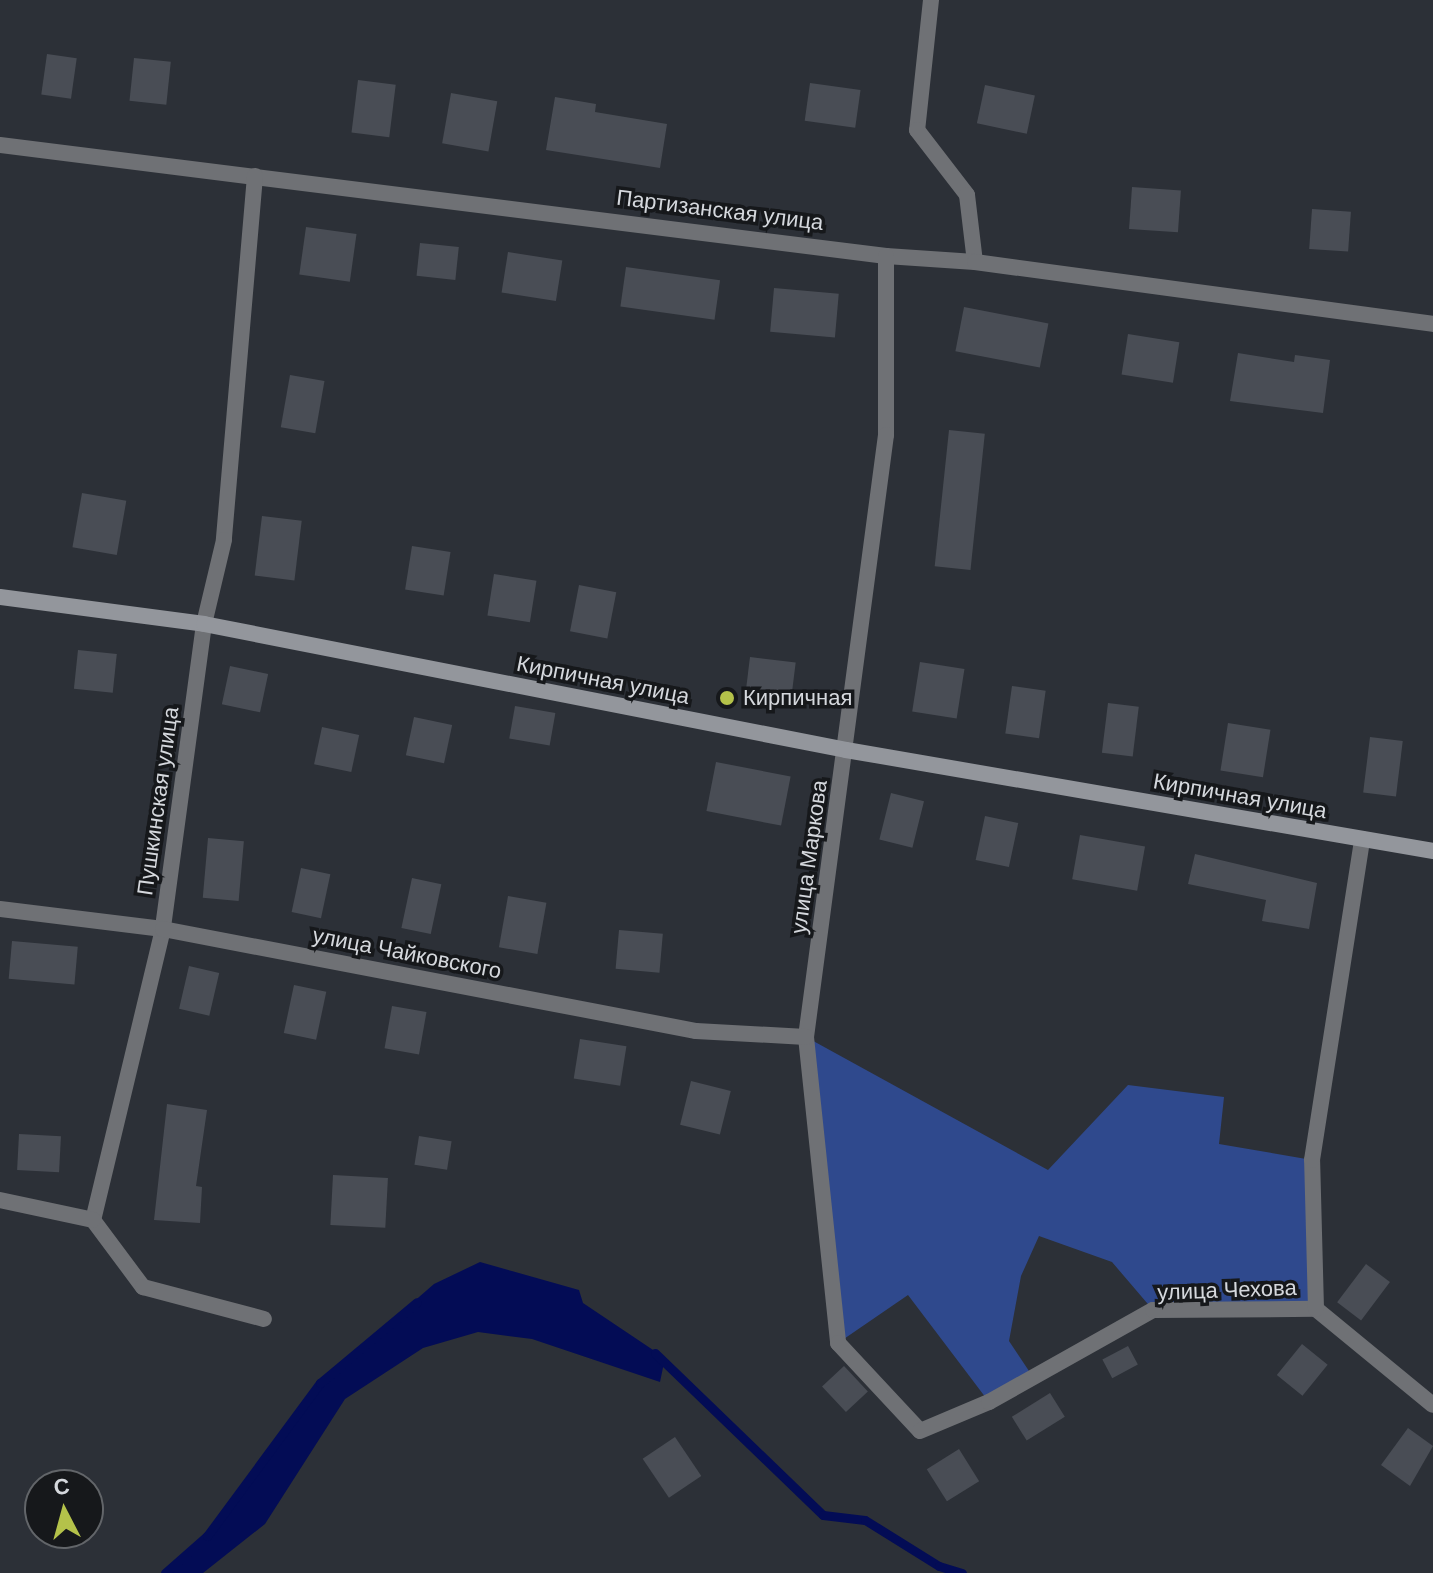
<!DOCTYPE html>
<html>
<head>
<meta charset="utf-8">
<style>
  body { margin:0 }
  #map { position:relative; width:1433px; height:1573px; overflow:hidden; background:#2c3037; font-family:"DM Sans",sans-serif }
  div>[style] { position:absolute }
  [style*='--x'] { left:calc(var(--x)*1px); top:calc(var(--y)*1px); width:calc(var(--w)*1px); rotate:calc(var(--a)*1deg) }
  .green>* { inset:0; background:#2f498d }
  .water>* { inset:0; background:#030c55 }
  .stream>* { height:9px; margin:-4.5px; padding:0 4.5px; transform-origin:4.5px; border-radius:4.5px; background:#030c55 }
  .building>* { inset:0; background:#494d55; transform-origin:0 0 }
  .street>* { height:16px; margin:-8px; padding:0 8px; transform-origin:8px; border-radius:8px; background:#6f7175 }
  .secondary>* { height:16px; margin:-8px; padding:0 8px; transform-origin:8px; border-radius:8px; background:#93969c }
  .dots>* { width:22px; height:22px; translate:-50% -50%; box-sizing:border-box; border:4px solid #16181b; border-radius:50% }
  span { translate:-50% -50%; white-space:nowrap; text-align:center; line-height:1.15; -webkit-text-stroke:7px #16181b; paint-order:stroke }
  .street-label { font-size:22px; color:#d5d8dd }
  .poi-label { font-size:22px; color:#d5d8dd }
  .left { translate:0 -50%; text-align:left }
  .north { position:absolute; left:24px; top:1469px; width:80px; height:80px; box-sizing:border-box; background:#16181b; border:2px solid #626569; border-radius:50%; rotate:354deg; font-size:22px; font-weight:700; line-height:32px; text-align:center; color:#d5d8dd }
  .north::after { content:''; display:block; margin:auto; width:28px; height:36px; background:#b4c24a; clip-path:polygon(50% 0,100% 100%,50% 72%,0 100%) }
</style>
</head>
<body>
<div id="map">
  <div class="green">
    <i style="clip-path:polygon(806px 1037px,1048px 1170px,1128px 1085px,1224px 1097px,1219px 1144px,1312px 1160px,1316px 1309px,1153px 1310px,1112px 1262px,1039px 1236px,1021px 1276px,1009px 1341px,1033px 1377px,989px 1402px,908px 1295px,838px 1343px)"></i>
  </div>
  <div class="water">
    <i style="clip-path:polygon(480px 1262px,579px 1290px,583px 1303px,665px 1358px,660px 1382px,532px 1339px,478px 1332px,423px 1348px,345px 1399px,265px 1524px,203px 1573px,165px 1573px,207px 1536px,320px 1383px,434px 1284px)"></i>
  </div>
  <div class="stream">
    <i style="--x:655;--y:1353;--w:233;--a:44"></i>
    <i style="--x:823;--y:1515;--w:42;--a:6.8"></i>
    <i style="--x:865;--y:1520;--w:87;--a:31.9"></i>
    <i style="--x:939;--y:1566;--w:24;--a:17"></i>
    <i style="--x:165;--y:1573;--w:56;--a:-41.4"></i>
    <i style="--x:207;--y:1536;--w:190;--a:-53.6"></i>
    <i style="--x:320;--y:1383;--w:126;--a:-39.9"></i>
  </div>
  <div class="building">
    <i style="left:47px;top:54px;width:30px;height:41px;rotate:8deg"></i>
    <i style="left:134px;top:58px;width:37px;height:43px;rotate:6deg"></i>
    <i style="left:358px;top:80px;width:38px;height:53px;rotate:7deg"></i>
    <i style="left:810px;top:83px;width:51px;height:38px;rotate:8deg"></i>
    <i style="left:985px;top:85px;width:51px;height:39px;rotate:12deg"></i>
    <i style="left:451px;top:93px;width:47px;height:51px;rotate:10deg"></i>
    <i style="clip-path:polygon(555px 97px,596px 104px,595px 112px,667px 124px,660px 168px,546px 150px)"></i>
    <i style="left:1132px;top:187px;width:49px;height:42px;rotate:4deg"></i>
    <i style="left:1312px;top:209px;width:39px;height:40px;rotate:4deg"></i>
    <i style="left:306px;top:227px;width:51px;height:48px;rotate:8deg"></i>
    <i style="left:420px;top:243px;width:39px;height:33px;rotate:6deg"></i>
    <i style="left:508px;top:252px;width:55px;height:41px;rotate:9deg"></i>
    <i style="left:626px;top:267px;width:95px;height:40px;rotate:8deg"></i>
    <i style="left:774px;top:288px;width:65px;height:44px;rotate:5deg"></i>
    <i style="left:964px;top:307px;width:86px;height:45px;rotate:11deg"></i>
    <i style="left:1128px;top:334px;width:52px;height:41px;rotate:9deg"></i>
    <i style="clip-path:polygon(1238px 353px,1294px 362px,1295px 355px,1330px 360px,1323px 413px,1230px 401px)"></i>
    <i style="left:290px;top:375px;width:35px;height:53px;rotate:10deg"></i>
    <i style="left:949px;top:430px;width:36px;height:137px;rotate:6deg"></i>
    <i style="left:82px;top:493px;width:45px;height:55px;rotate:10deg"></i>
    <i style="left:262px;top:516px;width:40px;height:60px;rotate:7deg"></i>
    <i style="left:412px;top:546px;width:39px;height:44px;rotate:9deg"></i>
    <i style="left:494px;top:574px;width:43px;height:42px;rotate:9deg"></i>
    <i style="left:579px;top:585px;width:38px;height:47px;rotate:11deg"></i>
    <i style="left:78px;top:650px;width:39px;height:39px;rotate:6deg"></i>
    <i style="left:750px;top:657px;width:46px;height:34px;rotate:7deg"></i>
    <i style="left:920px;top:662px;width:45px;height:50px;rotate:9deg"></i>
    <i style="left:230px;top:666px;width:39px;height:39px;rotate:12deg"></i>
    <i style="left:1012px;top:686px;width:34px;height:48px;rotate:8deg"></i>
    <i style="left:1108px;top:703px;width:31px;height:50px;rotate:7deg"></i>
    <i style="left:515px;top:706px;width:41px;height:33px;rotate:10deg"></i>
    <i style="left:414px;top:717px;width:39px;height:39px;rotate:12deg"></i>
    <i style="left:1228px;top:723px;width:43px;height:48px;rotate:9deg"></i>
    <i style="left:322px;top:727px;width:38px;height:38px;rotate:12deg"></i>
    <i style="left:1370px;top:737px;width:33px;height:56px;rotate:7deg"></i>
    <i style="left:716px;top:762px;width:76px;height:50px;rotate:11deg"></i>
    <i style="left:891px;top:793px;width:34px;height:48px;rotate:14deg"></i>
    <i style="left:985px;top:816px;width:34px;height:45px;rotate:12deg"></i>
    <i style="left:1080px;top:835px;width:66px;height:45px;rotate:10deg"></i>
    <i style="left:208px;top:838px;width:36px;height:60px;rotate:5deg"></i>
    <i style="clip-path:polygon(1195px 854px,1317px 883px,1309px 929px,1262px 921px,1266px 900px,1188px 884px)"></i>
    <i style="left:301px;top:868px;width:30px;height:45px;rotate:12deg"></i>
    <i style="left:412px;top:878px;width:30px;height:51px;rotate:12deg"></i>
    <i style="left:508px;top:896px;width:39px;height:52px;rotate:10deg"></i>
    <i style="left:619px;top:930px;width:44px;height:39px;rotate:5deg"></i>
    <i style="left:12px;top:941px;width:66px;height:38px;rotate:5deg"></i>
    <i style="left:189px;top:966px;width:31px;height:44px;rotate:13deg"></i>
    <i style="left:294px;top:985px;width:33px;height:49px;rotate:12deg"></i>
    <i style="left:392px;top:1006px;width:35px;height:43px;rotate:10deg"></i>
    <i style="left:580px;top:1039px;width:47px;height:40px;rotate:9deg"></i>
    <i style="left:691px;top:1081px;width:41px;height:45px;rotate:14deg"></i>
    <i style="clip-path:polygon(167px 1104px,207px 1110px,196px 1186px,202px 1187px,200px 1223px,154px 1220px)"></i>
    <i style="left:19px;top:1134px;width:42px;height:36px;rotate:3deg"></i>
    <i style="left:419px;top:1136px;width:33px;height:29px;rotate:9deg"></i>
    <i style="left:333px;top:1175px;width:55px;height:50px;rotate:3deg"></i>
    <i style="left:1366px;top:1264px;width:30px;height:48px;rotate:37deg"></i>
    <i style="left:1302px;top:1344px;width:33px;height:40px;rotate:39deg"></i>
    <i style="left:1128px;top:1346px;width:21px;height:29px;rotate:62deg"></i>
    <i style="left:844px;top:1366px;width:35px;height:30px;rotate:47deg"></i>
    <i style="left:1050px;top:1393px;width:28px;height:45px;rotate:58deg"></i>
    <i style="clip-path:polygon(1408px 1428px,1433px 1446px,1410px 1486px,1381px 1465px)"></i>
    <i style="left:675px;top:1437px;width:47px;height:39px;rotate:56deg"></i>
    <i style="left:959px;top:1449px;width:38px;height:38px;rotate:58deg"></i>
  </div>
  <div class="street">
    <i style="--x:931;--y:0;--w:131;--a:96.1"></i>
    <i style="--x:917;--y:130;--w:82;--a:52.4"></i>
    <i style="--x:967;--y:195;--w:67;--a:83.2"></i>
    <i style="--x:0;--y:145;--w:893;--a:7.14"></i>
    <i style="--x:886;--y:256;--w:89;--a:3.9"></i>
    <i style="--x:975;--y:262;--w:462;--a:7.7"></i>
    <i style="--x:255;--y:176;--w:365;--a:94.9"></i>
    <i style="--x:224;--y:540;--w:86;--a:103.4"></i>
    <i style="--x:204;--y:624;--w:308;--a:97.7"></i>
    <i style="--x:163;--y:929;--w:299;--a:103.5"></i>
    <i style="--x:93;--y:1220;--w:84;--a:53.3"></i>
    <i style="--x:143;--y:1287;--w:125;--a:14.8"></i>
    <i style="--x:886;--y:256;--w:179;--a:90"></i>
    <i style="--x:886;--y:435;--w:607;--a:97.57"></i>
    <i style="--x:806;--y:1037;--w:308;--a:84"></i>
    <i style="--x:838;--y:1343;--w:120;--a:47"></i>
    <i style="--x:920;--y:1431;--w:75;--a:-22.8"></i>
    <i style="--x:989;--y:1402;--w:188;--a:-29.3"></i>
    <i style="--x:1153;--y:1310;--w:163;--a:-0.4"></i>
    <i style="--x:1316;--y:1309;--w:151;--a:39.4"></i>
    <i style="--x:0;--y:909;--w:164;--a:7"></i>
    <i style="--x:163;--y:929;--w:543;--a:10.83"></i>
    <i style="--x:696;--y:1031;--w:110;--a:3.1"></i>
    <i style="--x:0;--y:1200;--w:95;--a:12.1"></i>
    <i style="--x:1316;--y:1309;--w:149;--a:-91.5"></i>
    <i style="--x:1312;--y:1160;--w:325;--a:-81.1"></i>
  </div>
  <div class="secondary">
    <i style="--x:0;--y:597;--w:206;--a:7.5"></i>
    <i style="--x:204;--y:624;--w:654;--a:11.1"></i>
    <i style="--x:846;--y:750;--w:596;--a:9.76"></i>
  </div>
  <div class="dots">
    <i style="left:727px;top:698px;background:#b4c24a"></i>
  </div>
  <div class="street-label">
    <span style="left:720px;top:210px;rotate:7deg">Партизанская улица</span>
    <span style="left:603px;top:680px;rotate:11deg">Кирпичная улица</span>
    <span style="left:1240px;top:796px;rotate:10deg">Кирпичная улица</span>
    <span style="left:158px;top:801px;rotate:-82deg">Пушкинская улица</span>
    <span style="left:809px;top:857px;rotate:-82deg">улица Маркова</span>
    <span style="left:407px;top:953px;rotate:11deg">улица Чайковского</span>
    <span style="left:1227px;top:1290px;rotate:-2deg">улица Чехова</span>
  </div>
  <div class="poi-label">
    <span class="left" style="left:743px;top:698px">Кирпичная</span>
  </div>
  <div class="north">С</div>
</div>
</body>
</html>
